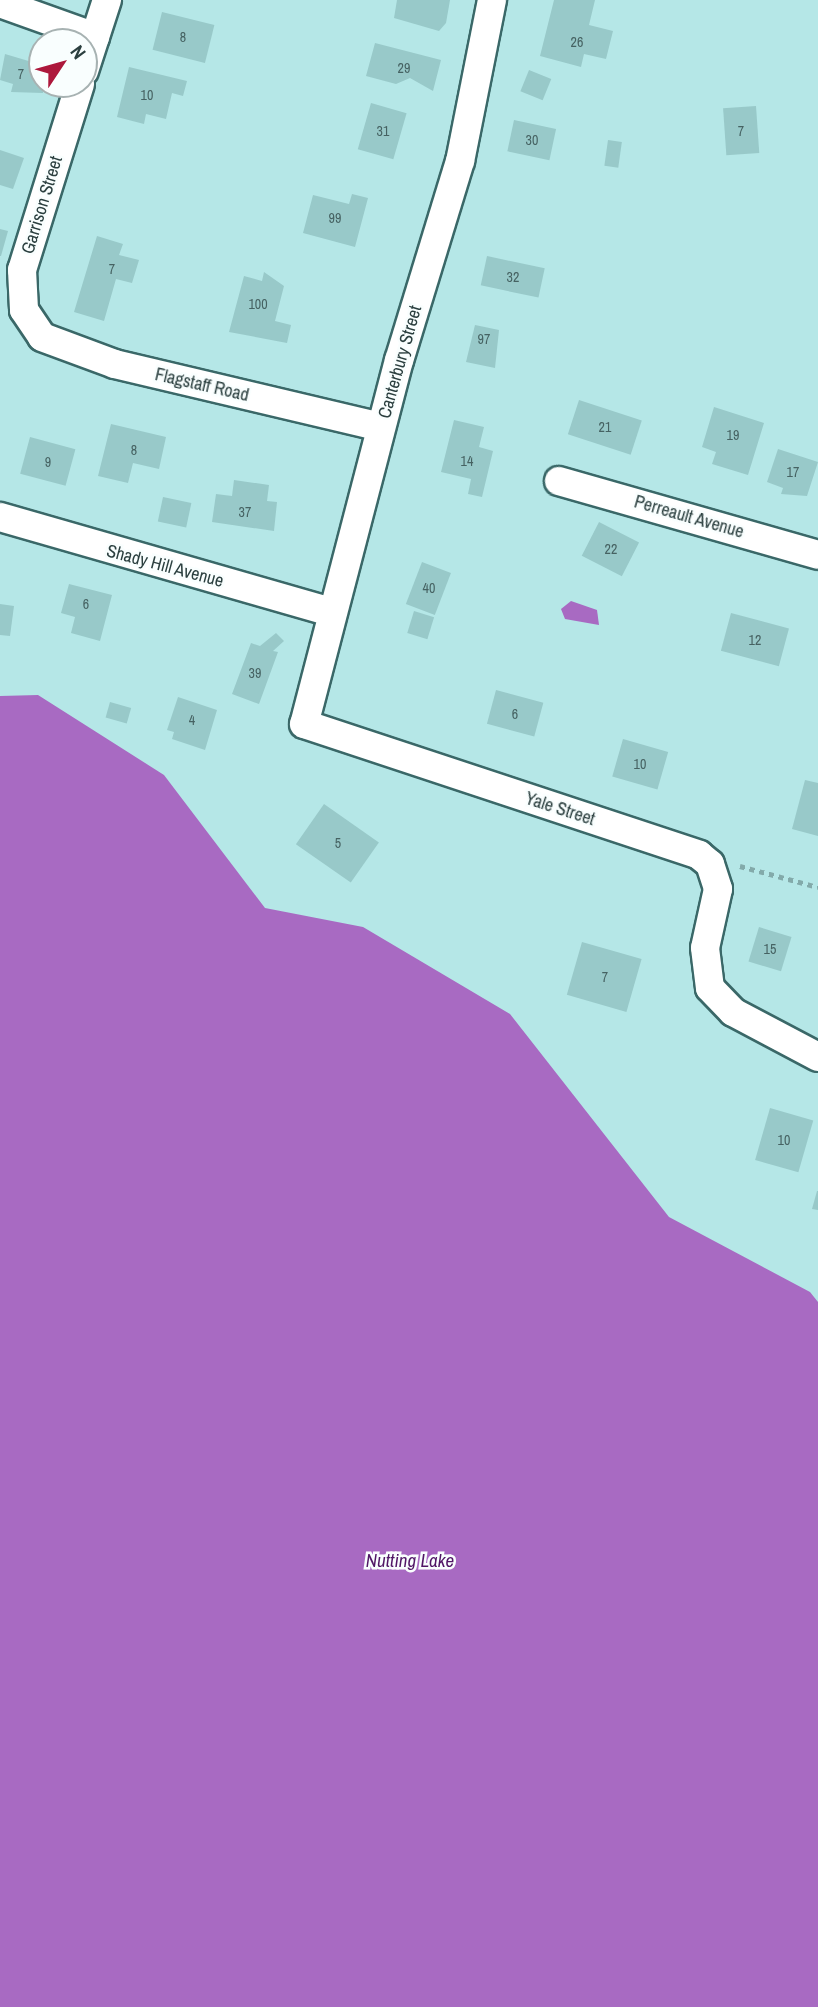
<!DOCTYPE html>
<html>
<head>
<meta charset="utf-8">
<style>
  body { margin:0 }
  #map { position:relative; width:818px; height:2007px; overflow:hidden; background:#b5e7e7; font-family:"Archivo Narrow",sans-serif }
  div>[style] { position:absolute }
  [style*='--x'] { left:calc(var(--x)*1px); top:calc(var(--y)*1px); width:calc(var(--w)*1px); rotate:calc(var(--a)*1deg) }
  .water>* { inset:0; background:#a86ac2 }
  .building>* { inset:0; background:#98c9c9; transform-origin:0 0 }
  .path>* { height:4.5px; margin-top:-2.25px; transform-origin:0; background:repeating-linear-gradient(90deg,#83aaaa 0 5px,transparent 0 10px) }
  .roads { filter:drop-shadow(2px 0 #3a6868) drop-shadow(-2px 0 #3a6868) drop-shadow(0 2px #3a6868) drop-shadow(0 -2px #3a6868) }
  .street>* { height:28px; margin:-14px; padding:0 14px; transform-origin:14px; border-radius:14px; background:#fff }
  span { translate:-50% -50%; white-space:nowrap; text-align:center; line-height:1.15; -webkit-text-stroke:5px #f9fefe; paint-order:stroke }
  .number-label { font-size:14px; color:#466262 }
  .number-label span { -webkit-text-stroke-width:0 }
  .street-label { font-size:18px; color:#2b3f3f }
  .water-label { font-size:19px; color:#511666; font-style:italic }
  .north { position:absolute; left:28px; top:28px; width:70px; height:70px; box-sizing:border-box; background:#f9fefe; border:2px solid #a7b2b2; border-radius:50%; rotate:54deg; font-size:19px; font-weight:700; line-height:28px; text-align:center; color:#2b3f3f }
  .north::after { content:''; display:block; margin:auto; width:24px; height:32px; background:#ad183c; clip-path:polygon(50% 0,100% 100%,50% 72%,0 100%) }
</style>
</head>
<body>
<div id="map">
  <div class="water">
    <i style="clip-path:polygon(571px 601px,597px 610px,599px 625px,565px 619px,561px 609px)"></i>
    <i style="clip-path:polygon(38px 695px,164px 775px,265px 908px,363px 927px,510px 1014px,669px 1217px,810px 1292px,818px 1302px,818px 2007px,0 2007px,0 696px)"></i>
  </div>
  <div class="building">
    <i style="clip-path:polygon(397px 0,450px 0,446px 23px,439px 31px,394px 18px)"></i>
    <i style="clip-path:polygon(554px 0,595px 0,589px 25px,613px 31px,606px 59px,584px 54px,581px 67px,540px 56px)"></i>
    <i style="left:162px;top:12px;width:54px;height:39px;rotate:14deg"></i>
    <i style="clip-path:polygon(375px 43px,441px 60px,433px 91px,410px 78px,396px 84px,366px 76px)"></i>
    <i style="clip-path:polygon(5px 54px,42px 65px,43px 93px,11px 92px,13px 84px,0 80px)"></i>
    <i style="clip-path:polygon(129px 67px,187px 81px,183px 96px,172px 93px,166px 119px,146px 114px,144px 124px,117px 117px)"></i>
    <i style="left:529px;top:70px;width:24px;height:23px;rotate:22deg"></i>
    <i style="left:371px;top:103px;width:37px;height:48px;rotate:16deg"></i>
    <i style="left:756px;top:106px;width:47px;height:33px;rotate:86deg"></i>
    <i style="left:514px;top:120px;width:43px;height:32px;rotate:12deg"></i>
    <i style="left:608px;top:140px;width:14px;height:26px;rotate:8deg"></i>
    <i style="clip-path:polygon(0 150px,24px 158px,13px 189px,0 185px)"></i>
    <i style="clip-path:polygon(352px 194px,368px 198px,355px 247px,303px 233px,313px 195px,349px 204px)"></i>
    <i style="clip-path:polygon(0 229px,8px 231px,1px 256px,0 256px)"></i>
    <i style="clip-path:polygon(97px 236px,123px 244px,119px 255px,139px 260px,132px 283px,116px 279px,104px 321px,74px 312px)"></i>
    <i style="left:487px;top:256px;width:59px;height:30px;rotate:12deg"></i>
    <i style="clip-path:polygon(264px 272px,284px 286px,275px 321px,291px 325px,287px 343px,229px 332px,244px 276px,262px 281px)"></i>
    <i style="clip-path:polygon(475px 325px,499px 330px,495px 368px,466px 362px)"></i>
    <i style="left:579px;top:400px;width:66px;height:36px;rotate:18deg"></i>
    <i style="clip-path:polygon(714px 407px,764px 423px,748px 475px,712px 464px,716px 452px,702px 447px)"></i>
    <i style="clip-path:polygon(454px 420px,484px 427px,479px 447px,493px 451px,482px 497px,468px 494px,471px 479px,441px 472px)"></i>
    <i style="clip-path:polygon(111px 424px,166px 437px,159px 469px,133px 463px,128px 483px,98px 476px)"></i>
    <i style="left:30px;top:437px;width:47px;height:38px;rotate:15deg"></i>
    <i style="clip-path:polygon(778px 449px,818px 462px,807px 496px,781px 494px,783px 488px,767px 482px)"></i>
    <i style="clip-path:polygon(234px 480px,269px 485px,267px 501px,277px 502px,274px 531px,212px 522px,216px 494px,232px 496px)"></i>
    <i style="left:163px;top:497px;width:29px;height:25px;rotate:12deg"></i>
    <i style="left:599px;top:522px;width:45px;height:38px;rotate:27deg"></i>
    <i style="left:422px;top:562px;width:31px;height:45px;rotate:21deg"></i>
    <i style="clip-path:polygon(69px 584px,112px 595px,100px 641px,71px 633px,75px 617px,61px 613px)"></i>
    <i style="clip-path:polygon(0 604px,14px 606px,10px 636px,0 635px)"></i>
    <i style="left:414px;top:611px;width:21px;height:23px;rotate:17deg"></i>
    <i style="left:731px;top:613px;width:60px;height:39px;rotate:15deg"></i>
    <i style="clip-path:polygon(276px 633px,284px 641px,273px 651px,278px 652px,259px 704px,232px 694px,251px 643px,260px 646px)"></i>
    <i style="left:496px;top:690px;width:49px;height:35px;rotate:15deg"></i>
    <i style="clip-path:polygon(178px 697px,217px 710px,205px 750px,172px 739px,174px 732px,167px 730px)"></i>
    <i style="left:110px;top:702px;width:22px;height:16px;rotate:16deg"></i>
    <i style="left:623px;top:739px;width:47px;height:39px;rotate:16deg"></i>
    <i style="clip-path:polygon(805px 780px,818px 783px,818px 836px,792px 829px)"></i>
    <i style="left:324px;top:804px;width:67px;height:49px;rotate:35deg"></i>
    <i style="left:759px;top:927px;width:34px;height:36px;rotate:17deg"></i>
    <i style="left:582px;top:942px;width:62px;height:55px;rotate:16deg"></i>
    <i style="left:770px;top:1108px;width:45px;height:54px;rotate:16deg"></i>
    <i style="clip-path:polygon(817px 1191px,818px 1191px,818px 1210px,812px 1209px)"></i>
  </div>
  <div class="path">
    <i style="--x:740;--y:866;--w:81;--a:15.1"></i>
  </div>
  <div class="roads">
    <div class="street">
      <i style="--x:492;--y:0;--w:164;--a:101.2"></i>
      <i style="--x:460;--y:161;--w:208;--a:107"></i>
      <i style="--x:399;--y:360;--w:376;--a:104.6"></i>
      <i style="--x:304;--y:724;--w:416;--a:18.3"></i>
      <i style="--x:699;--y:855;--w:14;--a:39"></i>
      <i style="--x:710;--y:864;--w:26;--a:72"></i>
      <i style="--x:718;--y:889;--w:60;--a:102.4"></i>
      <i style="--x:705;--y:948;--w:40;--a:82.9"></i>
      <i style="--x:710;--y:988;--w:33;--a:46"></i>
      <i style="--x:733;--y:1012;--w:96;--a:27.9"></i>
      <i style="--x:0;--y:3;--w:101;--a:19.7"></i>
      <i style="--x:84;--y:71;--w:75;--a:-72.1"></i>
      <i style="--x:80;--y:84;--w:195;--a:107.3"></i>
      <i style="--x:22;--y:270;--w:40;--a:87.1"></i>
      <i style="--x:24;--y:310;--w:32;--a:56"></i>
      <i style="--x:42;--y:337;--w:78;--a:20.3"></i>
      <i style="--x:115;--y:364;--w:273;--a:13.3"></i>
      <i style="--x:559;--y:481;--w:269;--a:15.9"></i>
      <i style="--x:0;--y:517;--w:344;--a:16"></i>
    </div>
  </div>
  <div class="number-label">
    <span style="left:183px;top:37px">8</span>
    <span style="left:577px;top:42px">26</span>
    <span style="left:404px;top:68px">29</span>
    <span style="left:21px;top:74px">7</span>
    <span style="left:147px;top:95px">10</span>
    <span style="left:383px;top:131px">31</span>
    <span style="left:741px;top:131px">7</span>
    <span style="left:532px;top:140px">30</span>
    <span style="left:335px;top:218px">99</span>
    <span style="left:112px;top:269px">7</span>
    <span style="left:513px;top:277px">32</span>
    <span style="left:258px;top:304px">100</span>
    <span style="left:484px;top:339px">97</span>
    <span style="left:605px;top:427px">21</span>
    <span style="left:733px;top:435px">19</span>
    <span style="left:134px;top:450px">8</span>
    <span style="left:467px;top:461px">14</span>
    <span style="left:48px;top:462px">9</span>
    <span style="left:793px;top:472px">17</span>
    <span style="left:245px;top:512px">37</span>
    <span style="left:611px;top:549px">22</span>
    <span style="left:429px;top:588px">40</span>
    <span style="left:86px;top:604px">6</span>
    <span style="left:755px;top:640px">12</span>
    <span style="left:255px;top:673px">39</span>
    <span style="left:515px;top:714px">6</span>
    <span style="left:192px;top:720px">4</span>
    <span style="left:640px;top:764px">10</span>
    <span style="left:338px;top:843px">5</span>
    <span style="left:770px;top:949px">15</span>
    <span style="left:605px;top:977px">7</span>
    <span style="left:784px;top:1140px">10</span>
  </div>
  <div class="street-label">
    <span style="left:42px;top:205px;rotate:-73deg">Garrison Street</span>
    <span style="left:400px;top:362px;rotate:-74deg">Canterbury Street</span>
    <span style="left:202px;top:385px;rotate:13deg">Flagstaff Road</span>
    <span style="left:689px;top:517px;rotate:16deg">Perreault Avenue</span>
    <span style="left:165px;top:566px;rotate:15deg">Shady Hill Avenue</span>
    <span style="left:560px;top:809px;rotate:18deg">Yale Street</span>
  </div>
  <div class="water-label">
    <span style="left:410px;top:1561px">Nutting Lake</span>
  </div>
  <div class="north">N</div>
</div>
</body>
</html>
